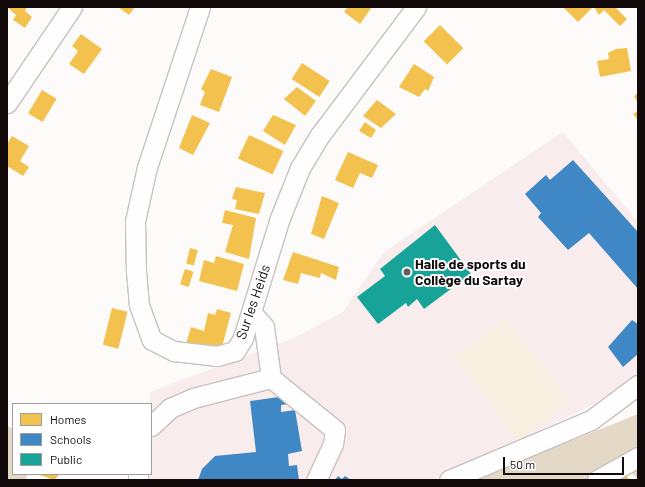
<!DOCTYPE html>
<html>
<head>
<meta charset="utf-8">
<style>
  body { margin:0 }
  #map { position:relative; width:645px; height:487px; overflow:hidden; background:#fdfafa; font-family:Barlow,sans-serif }
  div>[style] { position:absolute }
  [style*='--x'] { left:calc(var(--x)*1px); top:calc(var(--y)*1px); width:calc(var(--w)*1px); rotate:calc(var(--a)*1deg) }
  .built>* { inset:0; background:#f9eced }
  .green>* { inset:0; background:#f9efe1; transform-origin:0 0 }
  .forest>* { inset:0; background:#e4d8c6 }
  .homes>* { inset:0; background:#f2c14e; transform-origin:0 0 }
  .schools>* { inset:0; background:#3f88c5 }
  .public>* { inset:0; background:#17a398 }
  .roads { filter:drop-shadow(1px 0 #c7c1c1) drop-shadow(-1px 0 #c7c1c1) drop-shadow(0 1px #c7c1c1) drop-shadow(0 -1px #c7c1c1) }
  .minor>* { height:19px; margin:-9.5px; padding:0 9.5px; transform-origin:9.5px; border-radius:9.5px; background:#fffefe }
  .dots>* { width:11px; height:11px; translate:-50% -50%; box-sizing:border-box; border:2px solid #fff; border-radius:50% }
  span { translate:-50% -50%; white-space:nowrap; text-align:center; line-height:1.15; -webkit-text-stroke:4px #fff; paint-order:stroke }
  .poi-label { font-size:14px; color:#11090a; font-weight:700 }
  .left { translate:0 -50%; text-align:left }
  .street-label { font-size:14px; color:#11090a }
  .frame { position:absolute; inset:0; border:8px solid #11090a; pointer-events:none }
  .legend { position:absolute; left:12px; top:403px; width:140px; height:72px; box-sizing:border-box; background:#fff; border:1px solid #a09d9d; margin:0; padding:5px 7px; list-style:none; font-size:12px; color:#11090a }
  .legend li { display:flex; align-items:center; gap:8px; height:20px }
  .legend b { width:20px; border:1px solid #a09d9d }
  .scale { position:absolute; left:503px; top:457px; width:121px; height:18px; box-sizing:border-box; border:2px solid #11090a; border-top:0; padding-left:5px; font-size:12px; line-height:14px; white-space:nowrap; color:#11090a; -webkit-text-stroke:3px #fff; paint-order:stroke }
</style>
</head>
<body>
<div id="map">
  <div class="built">
    <i style="clip-path:polygon(563px 132px,638px 222px,638px 374px,593px 405px,433px 480px,132px 480px,134px 474px,151px 474px,150px 392px,294px 338px,343px 312px,384px 252px)"></i>
  </div>
  <div class="green">
    <i style="left:506px;top:317px;width:106px;height:65px;rotate:53deg"></i>
  </div>
  <div class="forest">
    <i style="clip-path:polygon(638px 414px,638px 480px,629px 470px,611px 480px,474px 480px)"></i>
    <i style="clip-path:polygon(7px 426px,13px 429px,13px 474px,27px 474px,26px 480px,7px 480px)"></i>
  </div>
  <div class="homes">
    <i style="clip-path:polygon(7px 7px,27px 7px,25px 11px,32px 17px,25px 28px,13px 20px,16px 15px)"></i>
    <i style="clip-path:polygon(118px 7px,135px 7px,129px 15px)"></i>
    <i style="clip-path:polygon(348px 7px,372px 7px,360px 24px,344px 12px)"></i>
    <i style="clip-path:polygon(563px 7px,593px 7px,578px 22px)"></i>
    <i style="clip-path:polygon(594px 7px,615px 7px,627px 19px,620px 26px,604px 10px,599px 15px)"></i>
    <i style="left:440px;top:25px;width:33px;height:23px;rotate:45deg"></i>
    <i style="clip-path:polygon(81px 34px,102px 49px,84px 74px,69px 64px,78px 51px,72px 46px)"></i>
    <i style="clip-path:polygon(627px 48px,631px 71px,600px 77px,597px 61px,609px 59px,608px 53px,616px 49px)"></i>
    <i style="left:302px;top:63px;width:33px;height:19px;rotate:33deg"></i>
    <i style="clip-path:polygon(414px 64px,434px 77px,428px 91px,425px 89px,419px 97px,399px 87px)"></i>
    <i style="clip-path:polygon(211px 69px,232px 77px,219px 112px,200px 105px,205px 92px,201px 89px)"></i>
    <i style="clip-path:polygon(297px 87px,316px 101px,305px 116px,284px 99px)"></i>
    <i style="left:42px;top:90px;width:17px;height:27px;rotate:31deg"></i>
    <i style="clip-path:polygon(638px 93px,638px 103px,634px 96px)"></i>
    <i style="clip-path:polygon(377px 100px,396px 114px,381px 128px,363px 116px)"></i>
    <i style="clip-path:polygon(638px 111px,638px 120px,633px 114px)"></i>
    <i style="clip-path:polygon(192px 115px,210px 123px,193px 155px,179px 148px)"></i>
    <i style="clip-path:polygon(273px 115px,296px 125px,285px 145px,263px 131px)"></i>
    <i style="clip-path:polygon(365px 122px,376px 130px,371px 138px,359px 131px)"></i>
    <i style="left:249px;top:135px;width:38px;height:26px;rotate:25deg"></i>
    <i style="clip-path:polygon(12px 136px,29px 146px,20px 161px,29px 167px,23px 176px,7px 166px,7px 144px)"></i>
    <i style="clip-path:polygon(348px 152px,378px 165px,372px 178px,360px 173px,353px 188px,335px 180px)"></i>
    <i style="clip-path:polygon(236px 187px,265px 193px,259px 214px,235px 209px,237px 200px,232px 199px)"></i>
    <i style="clip-path:polygon(322px 196px,339px 203px,324px 239px,311px 234px)"></i>
    <i style="clip-path:polygon(225px 210px,256px 218px,249px 259px,225px 252px,233px 225px,222px 223px)"></i>
    <i style="left:190px;top:248px;width:8px;height:16px;rotate:14deg"></i>
    <i style="clip-path:polygon(293px 252px,339px 267px,336px 280px,321px 273px,320px 278px,301px 273px,298px 284px,283px 280px)"></i>
    <i style="clip-path:polygon(216px 256px,244px 264px,237px 291px,199px 281px,204px 260px,214px 263px)"></i>
    <i style="left:185px;top:269px;width:9px;height:16px;rotate:18deg"></i>
    <i style="left:112px;top:308px;width:16px;height:38px;rotate:14deg"></i>
    <i style="clip-path:polygon(217px 309px,231px 313px,222px 347px,218px 349px,186px 344px,191px 327px,204px 331px,208px 313px,215px 315px)"></i>
    <i style="clip-path:polygon(37px 474px,60px 474px,54px 480px)"></i>
    <i style="clip-path:polygon(626px 475px,629px 480px,617px 480px)"></i>
  </div>
  <div class="schools">
    <i style="clip-path:polygon(573px 160px,638px 232px,638px 289px,589px 233px,568px 250px,538px 217px,541px 213px,525px 194px,546px 175px,550px 180px)"></i>
    <i style="clip-path:polygon(632px 320px,638px 324px,638px 354px,623px 367px,608px 347px)"></i>
    <i style="clip-path:polygon(286px 396px,290px 404px,281px 405px,281px 412px,295px 410px,302px 451px,288px 454px,289px 466px,297px 465px,299px 480px,198px 480px,202px 469px,215px 456px,256px 452px,250px 401px)"></i>
    <i style="clip-path:polygon(338px 476px,342px 479px,345px 476px,351px 480px,335px 480px)"></i>
  </div>
  <div class="public">
    <i style="clip-path:polygon(435px 225px,471px 274px,424px 309px,417px 299px,408px 307px,406px 303px,378px 324px,357px 297px,385px 276px,380px 269px)"></i>
  </div>
  <div class="roads">
    <div class="minor">
      <i style="--x:200;--y:7;--w:169;--a:108.3"></i>
      <i style="--x:147;--y:167;--w:55;--a:102.5"></i>
      <i style="--x:135;--y:221;--w:50;--a:88.9"></i>
      <i style="--x:136;--y:271;--w:34;--a:85"></i>
      <i style="--x:139;--y:305;--w:37;--a:70"></i>
      <i style="--x:152;--y:340;--w:25;--a:27"></i>
      <i style="--x:174;--y:351;--w:43;--a:6.6"></i>
      <i style="--x:217;--y:356;--w:19;--a:-16"></i>
      <i style="--x:235;--y:351;--w:15;--a:-58"></i>
      <i style="--x:243;--y:338;--w:126;--a:-72.9"></i>
      <i style="--x:280;--y:218;--w:54;--a:-68.2"></i>
      <i style="--x:300;--y:168;--w:39;--a:-59"></i>
      <i style="--x:320;--y:135;--w:160;--a:-53.1"></i>
      <i style="--x:7;--y:103;--w:116;--a:-55.9"></i>
      <i style="--x:252;--y:313;--w:18;--a:49"></i>
      <i style="--x:264;--y:327;--w:51;--a:82.2"></i>
      <i style="--x:151;--y:426;--w:26;--a:-43"></i>
      <i style="--x:170;--y:408;--w:25;--a:-23"></i>
      <i style="--x:193;--y:398;--w:81;--a:-14.4"></i>
      <i style="--x:271;--y:378;--w:82;--a:39.1"></i>
      <i style="--x:335;--y:430;--w:14;--a:98"></i>
      <i style="--x:333;--y:444;--w:40;--a:115"></i>
      <i style="--x:138;--y:480;--w:6;--a:-90"></i>
      <i style="--x:449;--y:480;--w:154;--a:-22.9"></i>
      <i style="--x:591;--y:420;--w:59;--a:-36.7"></i>
      <i style="--x:597;--y:480;--w:47;--a:-29.3"></i>
    </div>
  </div>
  <div class="dots">
    <i style="left:407px;top:272px;background:#645d5e"></i>
  </div>
  <div class="poi-label">
    <span class="left" style="left:415px;top:272px">Halle de sports du<br>Collège du Sartay</span>
  </div>
  <div class="street-label">
    <span style="left:253px;top:302px;rotate:-71deg">Sur les Heids</span>
  </div>
  <div class="frame"></div>
  <ul class="legend">
  <li><b style="height:11px;background:#f2c14e"></b>Homes</li>
  <li><b style="height:11px;background:#3f88c5"></b>Schools</li>
  <li><b style="height:11px;background:#17a398"></b>Public</li>
  </ul>
  <div class="scale">50 m</div>
</div>
</body>
</html>
